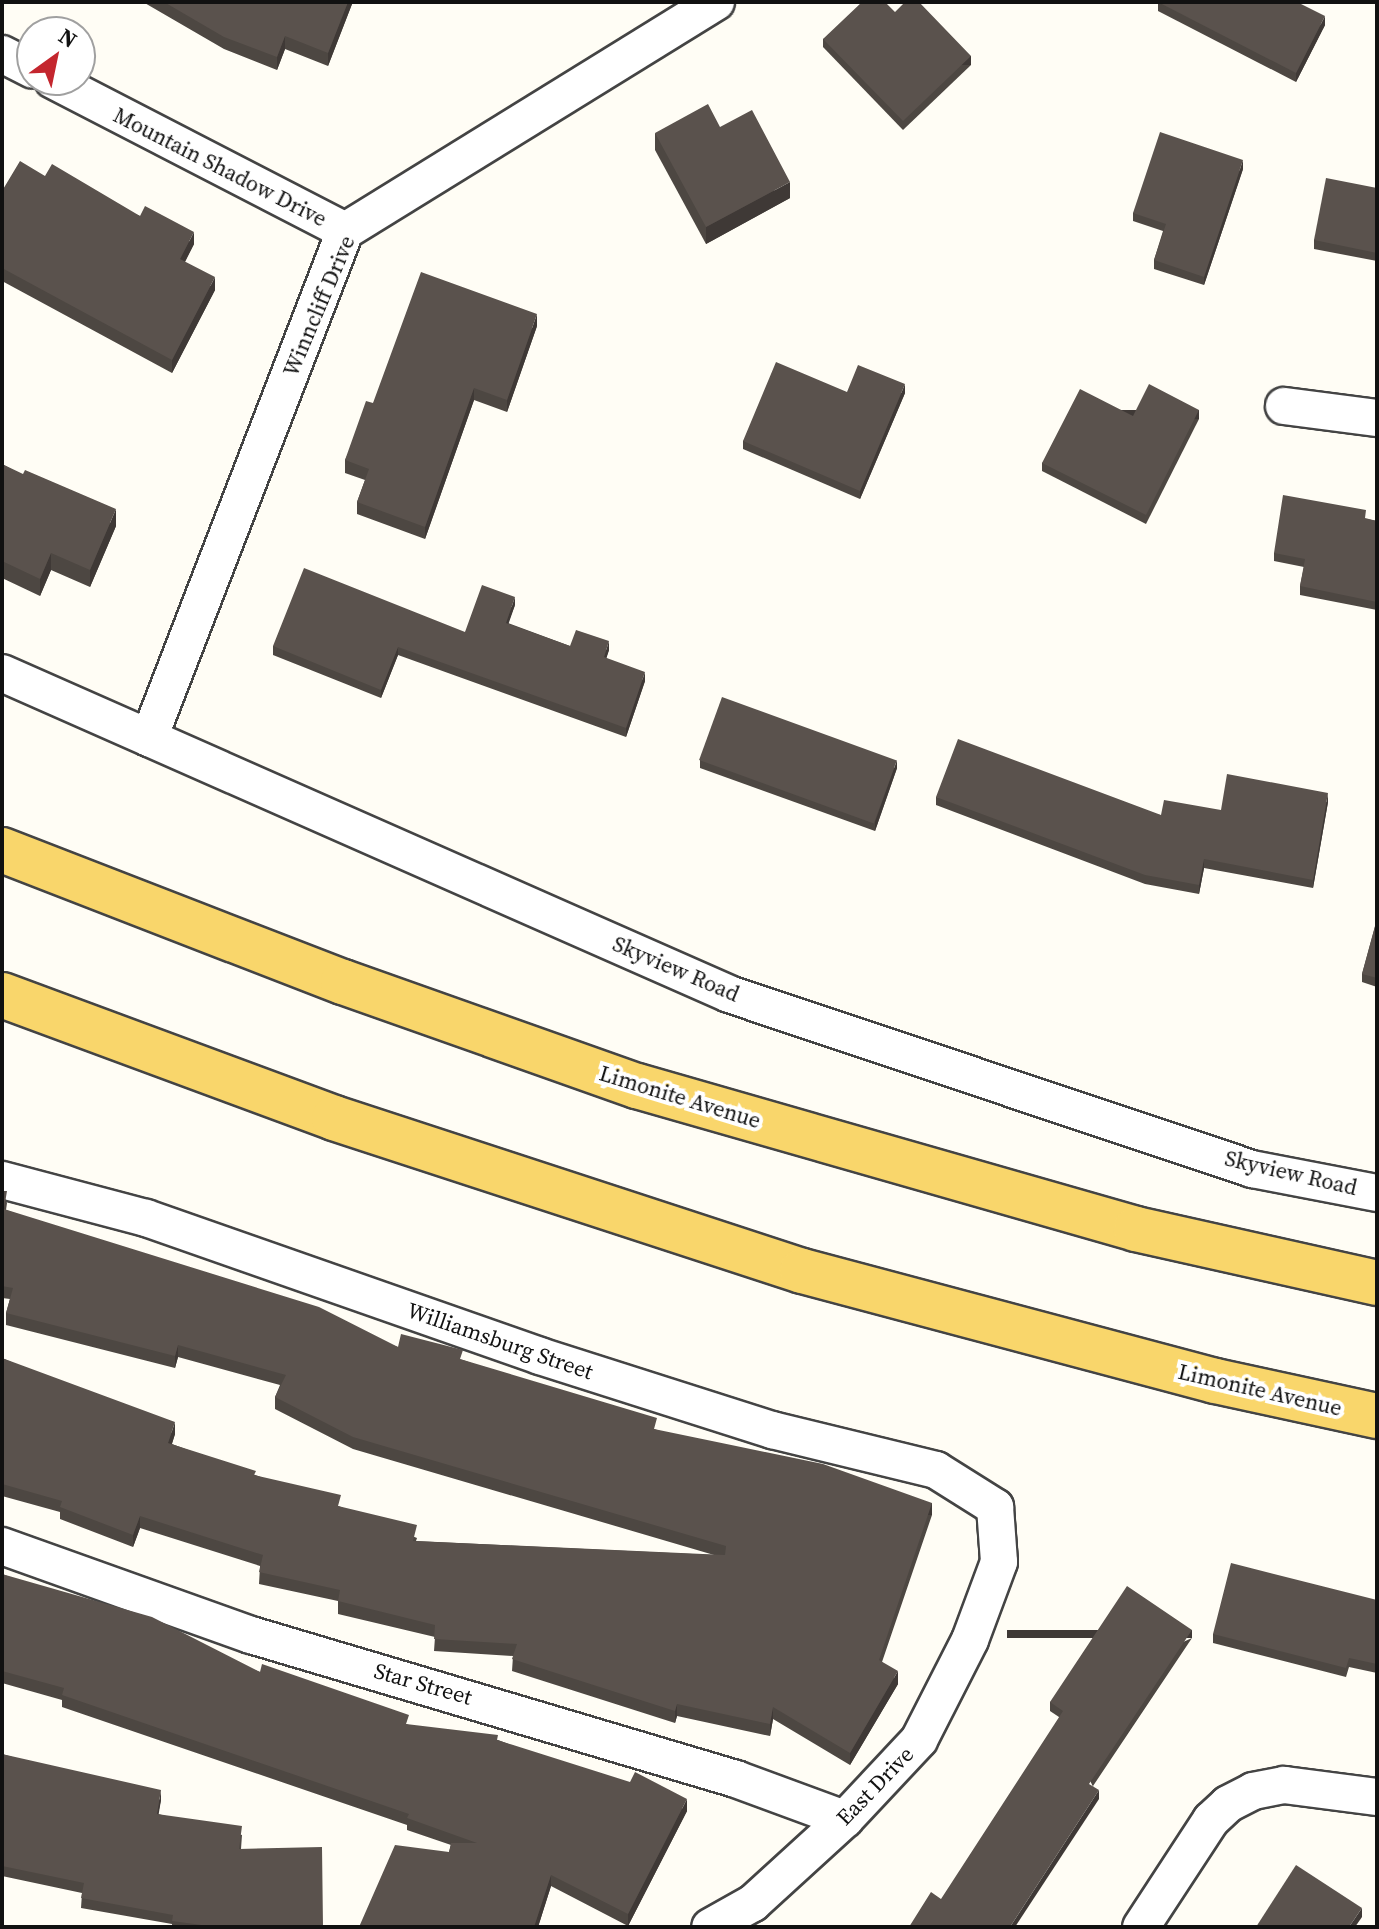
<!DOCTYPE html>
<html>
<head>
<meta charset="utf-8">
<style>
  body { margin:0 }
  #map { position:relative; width:1379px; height:1929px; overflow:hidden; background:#fffdf5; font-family:"Source Serif 4",serif }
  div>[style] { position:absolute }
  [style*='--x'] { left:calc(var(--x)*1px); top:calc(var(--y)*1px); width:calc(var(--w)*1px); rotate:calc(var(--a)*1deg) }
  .roads { filter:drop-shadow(2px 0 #444) drop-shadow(-2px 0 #444) drop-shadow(0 2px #444) drop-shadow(0 -2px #444) }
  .street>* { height:36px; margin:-18px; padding:0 18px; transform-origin:18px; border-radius:18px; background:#fff }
  .primary>* { height:44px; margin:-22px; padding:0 22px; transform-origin:22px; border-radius:22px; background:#f9d66b }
  .wall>* { inset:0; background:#4d4742 }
  .shaded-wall>* { inset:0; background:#3f3936; transform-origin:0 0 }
  .building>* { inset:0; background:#5a524d; transform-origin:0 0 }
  span { translate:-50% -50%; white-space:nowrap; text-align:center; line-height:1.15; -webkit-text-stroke:8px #fff; paint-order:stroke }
  .street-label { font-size:22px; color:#111 }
  .frame { position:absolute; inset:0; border:4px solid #111; pointer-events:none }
  .north { position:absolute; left:16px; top:16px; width:80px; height:80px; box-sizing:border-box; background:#fff; border:2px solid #a0a0a0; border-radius:50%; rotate:33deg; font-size:22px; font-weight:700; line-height:32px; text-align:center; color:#111 }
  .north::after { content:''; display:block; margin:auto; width:28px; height:36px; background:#c4262e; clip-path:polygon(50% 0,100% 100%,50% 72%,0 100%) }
</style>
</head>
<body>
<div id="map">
  <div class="roads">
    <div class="street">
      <i style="--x:2;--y:54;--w:34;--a:27"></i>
      <i style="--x:53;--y:80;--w:329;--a:27.3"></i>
      <i style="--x:1284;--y:406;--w:94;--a:7.4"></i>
      <i style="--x:2;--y:673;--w:795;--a:23.82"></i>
      <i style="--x:729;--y:994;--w:552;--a:18.5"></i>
      <i style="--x:1252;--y:1169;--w:127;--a:10.9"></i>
      <i style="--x:149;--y:738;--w:544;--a:-68.86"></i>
      <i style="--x:345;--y:231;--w:436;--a:-31.7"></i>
      <i style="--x:2;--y:1180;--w:149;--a:14.8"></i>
      <i style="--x:146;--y:1218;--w:417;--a:19.3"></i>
      <i style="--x:540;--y:1356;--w:244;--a:17.7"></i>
      <i style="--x:772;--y:1430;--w:169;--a:13.7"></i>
      <i style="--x:936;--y:1470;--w:70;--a:32.1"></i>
      <i style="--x:995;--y:1507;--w:55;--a:85.8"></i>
      <i style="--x:999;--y:1562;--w:83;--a:110.4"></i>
      <i style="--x:970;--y:1640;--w:112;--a:117"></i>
      <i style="--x:919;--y:1740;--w:108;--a:133.1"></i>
      <i style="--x:845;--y:1819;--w:125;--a:137.6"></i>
      <i style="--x:753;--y:1903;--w:49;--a:150.8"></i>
      <i style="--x:2;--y:1546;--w:264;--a:19.7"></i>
      <i style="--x:251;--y:1635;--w:506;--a:16.54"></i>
      <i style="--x:736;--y:1779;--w:116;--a:20.2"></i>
      <i style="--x:1141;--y:1927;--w:128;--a:-56.8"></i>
      <i style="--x:1211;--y:1820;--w:23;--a:-43"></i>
      <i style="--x:1228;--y:1804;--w:28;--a:-27"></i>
      <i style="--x:1253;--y:1791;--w:32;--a:-11"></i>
      <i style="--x:1284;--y:1785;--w:94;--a:7.4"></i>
    </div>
    <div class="primary">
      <i style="--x:2;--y:850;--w:366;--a:21.2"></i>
      <i style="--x:343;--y:982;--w:312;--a:19.5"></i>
      <i style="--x:637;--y:1086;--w:519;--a:15.99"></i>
      <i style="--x:1136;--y:1229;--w:247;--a:12.6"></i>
      <i style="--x:2;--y:995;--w:354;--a:20.3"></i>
      <i style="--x:334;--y:1118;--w:492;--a:18.1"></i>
      <i style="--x:802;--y:1271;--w:427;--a:14.9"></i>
      <i style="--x:1215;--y:1381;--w:166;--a:12.2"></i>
    </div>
  </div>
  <div class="wall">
    <i style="clip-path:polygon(143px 2px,352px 2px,352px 4px,328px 66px,285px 49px,277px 70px,224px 49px)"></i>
    <i style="clip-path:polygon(1158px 3px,1325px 25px,1296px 82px,1158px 11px)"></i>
    <i style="clip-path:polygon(895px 12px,971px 65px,903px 130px,823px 47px,823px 39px)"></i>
    <i style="clip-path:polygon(655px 133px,790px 198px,706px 244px,655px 150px)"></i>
    <i style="clip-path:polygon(1243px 169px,1204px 285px,1154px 269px,1154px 260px,1163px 231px,1133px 221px,1133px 213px)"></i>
    <i style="clip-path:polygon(45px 176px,140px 216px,194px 244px,185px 262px,215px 290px,172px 373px,2px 281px,2px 191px)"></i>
    <i style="clip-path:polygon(1377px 188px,1377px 261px,1314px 249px,1314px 240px)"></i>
    <i style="clip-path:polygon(537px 326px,507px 412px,474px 400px,425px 539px,357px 514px,357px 502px,365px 480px,345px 473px,345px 460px,373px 403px)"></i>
    <i style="clip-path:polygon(847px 392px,905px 393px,860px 499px,743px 449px,743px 441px)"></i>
    <i style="clip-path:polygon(1133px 416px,1199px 419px,1146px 524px,1042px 471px,1042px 463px)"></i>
    <i style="clip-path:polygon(2px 464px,116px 526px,90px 587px,51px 570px,40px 596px,2px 578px)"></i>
    <i style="clip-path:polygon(1366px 519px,1377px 521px,1377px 610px,1300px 595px,1300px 586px,1304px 567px,1274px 561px,1274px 553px)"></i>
    <i style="clip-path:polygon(515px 605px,508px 623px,570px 646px,609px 650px,606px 658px,645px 681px,626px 737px,398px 655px,381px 698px,273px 655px,273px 646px,465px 632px)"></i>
    <i style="clip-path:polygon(700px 760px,897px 768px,875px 831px,700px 768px)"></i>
    <i style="clip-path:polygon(936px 797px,1161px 815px,1328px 802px,1313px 888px,1204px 868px,1199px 894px,1145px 884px,936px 805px)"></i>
    <i style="clip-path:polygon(1377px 919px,1377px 987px,1362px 982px,1362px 974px)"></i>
    <i style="clip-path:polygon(2px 1191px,7px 1203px,6px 1210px,398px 1347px,463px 1360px,657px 1430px,932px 1515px,882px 1662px,898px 1684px,850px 1765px,773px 1719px,770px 1736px,677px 1716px,675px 1723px,512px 1671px,513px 1656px,434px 1651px,435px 1637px,338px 1614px,338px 1601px,259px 1584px,260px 1566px,140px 1528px,133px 1547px,60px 1519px,60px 1512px,2px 1496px,2px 1358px,175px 1434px,172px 1444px,341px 1507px,417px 1538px,416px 1541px,714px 1555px,353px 1449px,275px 1409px,275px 1397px,280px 1385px,178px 1357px,175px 1368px,6px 1325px,6px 1313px,10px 1299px,2px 1298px)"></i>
    <i style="clip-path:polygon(2px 1574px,260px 1672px,409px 1725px,498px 1740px,687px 1811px,628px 1926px,551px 1886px,538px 1927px,359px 1927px,449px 1852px,451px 1845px,407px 1830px,407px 1825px,62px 1707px,62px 1700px,2px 1683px)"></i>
    <i style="clip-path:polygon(1377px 1600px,1377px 1673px,1349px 1667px,1346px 1677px,1213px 1643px,1213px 1634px)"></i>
    <i style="clip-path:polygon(1192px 1638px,1093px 1786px,1099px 1799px,1059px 1717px,1050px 1711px,1050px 1702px)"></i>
    <i style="clip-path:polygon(2px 1754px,161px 1800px,158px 1814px,242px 1835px,241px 1849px,323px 1927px,172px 1927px,172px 1924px,81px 1908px,82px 1893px,2px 1876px)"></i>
  </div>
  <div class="shaded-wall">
    <i style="clip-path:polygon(348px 2px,352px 2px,352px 4px,328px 66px,328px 53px)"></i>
    <i style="clip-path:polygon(1325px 16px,1325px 25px,1296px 82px,1296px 73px)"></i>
    <i style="clip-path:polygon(285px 36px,285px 49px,277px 70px,277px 57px)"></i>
    <i style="left:971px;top:56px;width:9px;height:94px;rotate:90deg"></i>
    <i style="clip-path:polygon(1243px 160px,1243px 169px,1204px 285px,1204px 277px)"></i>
    <i style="clip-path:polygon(790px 182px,790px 198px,706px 244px,706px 227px)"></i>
    <i style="clip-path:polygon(194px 232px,194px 244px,180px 271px,180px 259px)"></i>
    <i style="clip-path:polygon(215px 277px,215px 290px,172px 373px,172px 360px)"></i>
    <i style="clip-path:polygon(537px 314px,537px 326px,507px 412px,507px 400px)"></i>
    <i style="clip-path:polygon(905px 384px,905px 393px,860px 499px,860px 491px)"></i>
    <i style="clip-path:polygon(474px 388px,474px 400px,425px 539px,425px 527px)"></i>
    <i style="left:1199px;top:410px;width:9px;height:118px;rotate:90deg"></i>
    <i style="clip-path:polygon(116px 509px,116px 526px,90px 587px,90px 570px)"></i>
    <i style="clip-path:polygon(51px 553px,51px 570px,40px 596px,40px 579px)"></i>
    <i style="clip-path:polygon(515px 597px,515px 605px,506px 631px,506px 623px)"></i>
    <i style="clip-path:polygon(609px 641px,609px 650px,604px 666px,604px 657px)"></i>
    <i style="clip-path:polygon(398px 647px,398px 655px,381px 698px,381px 690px)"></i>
    <i style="clip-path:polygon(645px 672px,645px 681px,626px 737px,626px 728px)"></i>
    <i style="clip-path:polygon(897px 760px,897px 768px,875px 831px,875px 822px)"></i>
    <i style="clip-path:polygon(1328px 793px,1328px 802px,1313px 888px,1313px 880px)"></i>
    <i style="clip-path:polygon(1204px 859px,1204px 868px,1199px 894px,1199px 885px)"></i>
    <i style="clip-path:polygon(178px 1345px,178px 1357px,175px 1368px,175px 1356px)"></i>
    <i style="clip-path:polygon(175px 1422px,175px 1434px,168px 1455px,168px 1443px)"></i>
    <i style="left:932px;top:1503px;width:12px;height:166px;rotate:90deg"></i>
    <i style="clip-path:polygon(140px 1516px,140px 1528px,133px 1547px,133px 1535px)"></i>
    <i style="left:1192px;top:1630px;width:8px;height:185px;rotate:90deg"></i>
    <i style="clip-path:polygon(898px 1671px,898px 1684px,850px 1765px,850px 1753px)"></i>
    <i style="clip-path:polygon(677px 1704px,677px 1716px,675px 1723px,675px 1711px)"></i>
    <i style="clip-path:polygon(773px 1707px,773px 1719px,770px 1736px,770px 1724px)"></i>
    <i style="clip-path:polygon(161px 1790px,161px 1800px,157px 1824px,157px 1814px)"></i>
    <i style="clip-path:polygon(1099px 1790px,1099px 1799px,1015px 1927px,1010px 1927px)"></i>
    <i style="clip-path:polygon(687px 1799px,687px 1811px,628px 1926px,628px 1914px)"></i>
    <i style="clip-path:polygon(551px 1875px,551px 1886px,538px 1927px,534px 1927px)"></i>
    <i style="clip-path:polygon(1362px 1908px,1362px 1917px,1355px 1927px,1349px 1927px)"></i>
  </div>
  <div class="building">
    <i style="clip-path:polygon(164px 2px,348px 2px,328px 53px,285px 36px,277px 57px,224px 37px)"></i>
    <i style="clip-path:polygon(862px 2px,885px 2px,895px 12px,905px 2px,919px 2px,971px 56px,903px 121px,823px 39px)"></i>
    <i style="clip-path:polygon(1158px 2px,1297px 2px,1325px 16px,1296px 73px)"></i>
    <i style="clip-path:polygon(708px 104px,720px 127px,752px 110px,790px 182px,706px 227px,655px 133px)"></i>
    <i style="clip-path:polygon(1160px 132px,1243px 160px,1204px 277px,1154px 260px,1166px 224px,1133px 213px)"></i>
    <i style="clip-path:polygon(20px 161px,45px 176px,52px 164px,140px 216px,145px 206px,194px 232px,180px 259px,215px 277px,172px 360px,2px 268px,2px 191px)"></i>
    <i style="clip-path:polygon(1326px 178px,1377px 188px,1377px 253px,1314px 240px)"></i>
    <i style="clip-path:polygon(421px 272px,537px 314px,507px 400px,474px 388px,425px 527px,357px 502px,369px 469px,345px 460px,366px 401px,373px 403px)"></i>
    <i style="clip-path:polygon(776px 362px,847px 392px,858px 365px,905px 384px,860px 491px,743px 441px)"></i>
    <i style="clip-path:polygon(1149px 384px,1199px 410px,1146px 515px,1042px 463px,1080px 389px,1133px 416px)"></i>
    <i style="clip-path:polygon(2px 464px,23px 474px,25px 470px,116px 509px,90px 570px,51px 553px,40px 579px,2px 561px)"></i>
    <i style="clip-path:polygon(1283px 495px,1366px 510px,1365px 518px,1377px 521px,1377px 602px,1300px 586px,1305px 559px,1274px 553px)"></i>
    <i style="clip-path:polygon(304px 568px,465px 632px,482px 585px,515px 597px,506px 623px,570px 646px,576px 630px,609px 641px,604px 657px,645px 672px,626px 728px,398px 647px,381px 690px,273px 646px)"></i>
    <i style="left:722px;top:697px;width:186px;height:67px;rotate:20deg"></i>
    <i style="clip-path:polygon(958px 739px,1161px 815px,1164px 800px,1221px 810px,1227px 774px,1328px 793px,1313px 880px,1204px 859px,1199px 885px,1145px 875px,936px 797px)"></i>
    <i style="clip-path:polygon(1377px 919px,1377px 978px,1362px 974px)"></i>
    <i style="clip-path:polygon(2px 1191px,7px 1191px,4px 1209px,319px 1307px,398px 1347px,401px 1334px,463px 1350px,460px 1359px,657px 1418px,654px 1429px,823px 1464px,932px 1503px,879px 1660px,898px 1671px,850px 1753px,773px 1707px,770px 1724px,677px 1704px,675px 1711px,512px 1659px,517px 1644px,434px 1639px,435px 1625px,338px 1601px,340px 1590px,259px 1572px,263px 1555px,140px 1516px,133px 1535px,60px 1507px,62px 1501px,2px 1484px,2px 1358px,175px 1422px,168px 1443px,256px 1471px,254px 1475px,341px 1495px,338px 1506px,417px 1525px,413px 1541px,725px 1555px,726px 1546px,353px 1437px,275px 1397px,286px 1375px,178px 1345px,175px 1356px,6px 1313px,13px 1288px,2px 1286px)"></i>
    <i style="clip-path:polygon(1231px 1563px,1377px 1600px,1377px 1664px,1349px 1658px,1346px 1668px,1213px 1634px)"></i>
    <i style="clip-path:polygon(2px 1574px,152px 1617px,260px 1672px,262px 1664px,409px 1715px,406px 1724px,498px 1735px,497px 1740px,630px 1782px,635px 1772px,687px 1799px,628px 1914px,551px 1875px,534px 1927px,359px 1927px,395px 1845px,449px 1852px,451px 1843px,477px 1843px,407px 1818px,409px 1814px,62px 1695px,64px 1688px,2px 1671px)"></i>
    <i style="clip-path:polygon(1127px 1586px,1192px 1630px,1089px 1784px,1099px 1790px,1010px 1927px,909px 1927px,931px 1892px,941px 1899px,1063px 1711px,1050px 1702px)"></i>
    <i style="clip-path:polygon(2px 1754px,161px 1790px,157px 1814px,242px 1826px,239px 1849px,322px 1847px,323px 1927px,216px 1927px,172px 1921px,173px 1915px,81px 1898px,84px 1883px,2px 1866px)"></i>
    <i style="clip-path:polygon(1296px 1865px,1362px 1908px,1349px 1927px,1256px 1927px)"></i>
  </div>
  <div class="street-label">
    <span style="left:220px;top:167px;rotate:27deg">Mountain Shadow Drive</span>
    <span style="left:319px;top:306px;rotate:-67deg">Winncliff Drive</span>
    <span style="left:676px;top:969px;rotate:23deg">Skyview Road</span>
    <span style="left:680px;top:1097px;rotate:17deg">Limonite Avenue</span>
    <span style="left:1291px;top:1173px;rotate:13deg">Skyview Road</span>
    <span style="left:500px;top:1341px;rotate:19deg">Williamsburg Street</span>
    <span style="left:1260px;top:1390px;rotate:13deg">Limonite Avenue</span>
    <span style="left:423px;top:1684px;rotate:16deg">Star Street</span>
    <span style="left:875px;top:1786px;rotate:-46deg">East Drive</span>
  </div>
  <div class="frame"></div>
  <div class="north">N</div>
</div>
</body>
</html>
